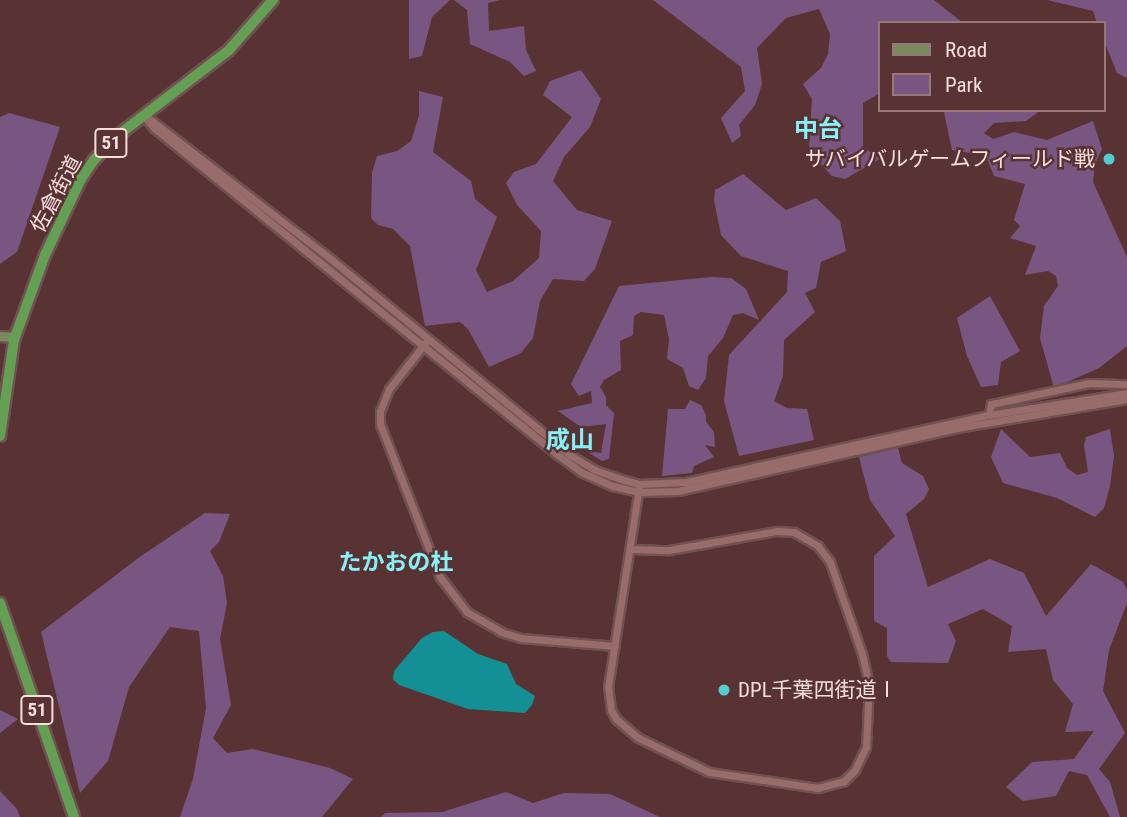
<!DOCTYPE html>
<html>
<head>
<meta charset="utf-8">
<style>
  body { margin:0 }
  #map { position:relative; width:1127px; height:817px; overflow:hidden; background:#593333; font-family:"Roboto Condensed","Noto Sans JP",sans-serif }
  div>[style] { position:absolute }
  [style*='--x'] { left:calc(var(--x)*1px); top:calc(var(--y)*1px); width:calc(var(--w)*1px); rotate:calc(var(--a)*1deg) }
  .green>* { inset:0; background:#795681 }
  .water>* { inset:0; background:#129095 }
  .roads { filter:drop-shadow(2px 0 #715152) drop-shadow(-2px 0 #715152) drop-shadow(0 2px #715152) drop-shadow(0 -2px #715152) }
  .minor>* { height:7px; margin:-3.5px; padding:0 3.5px; transform-origin:3.5px; border-radius:3.5px; background:#976c6b }
  .major>* { height:9px; margin:-4.5px; padding:0 4.5px; transform-origin:4.5px; border-radius:4.5px; background:#788b5d }
  .highway>* { height:10px; margin:-5px; padding:0 5px; transform-origin:5px; border-radius:5px; background:#63a054 }
  .dots>* { width:19px; height:19px; translate:-50% -50%; box-sizing:border-box; border:4px solid #593333; border-radius:50% }
  span { translate:-50% -50%; white-space:nowrap; text-align:center; line-height:1.15; -webkit-text-stroke:5px #593333; paint-order:stroke }
  .shield-label span { padding:2px 5px; background:#593333; border:2px solid; border-radius:5px; -webkit-text-stroke-width:0 }
  .shield-label { font-size:19px; color:#f7dede; font-weight:700 }
  .poi-label { font-size:21px; color:#f7dede }
  .right { translate:-100% -50%; text-align:right }
  .left { translate:0 -50%; text-align:left }
  .street-label { font-size:21px; color:#f7dede }
  .neighbourhood-label { font-size:23px; color:#86f2f7; font-weight:700 }
  .quarter-label { font-size:24px; color:#86f2f7; font-weight:700 }
  .legend { position:absolute; left:878px; top:21px; width:228px; height:91px; box-sizing:border-box; background:#593333; border:2px solid #987777; margin:0; padding:9px 12px; list-style:none; font-size:21px; color:#f7dede }
  .legend li { display:flex; align-items:center; gap:14px; height:35px }
  .legend b { width:35px; border:2px solid #987777 }
</style>
</head>
<body>
<div id="map">
  <div class="green">
    <i style="clip-path:polygon(409px 0,450px 0,432px 17px,422px 56px,409px 59px)"></i>
    <i style="clip-path:polygon(454px 0,500px 0,488px 3px,489px 31px,524px 26px,526px 50px,536px 71px,524px 76px,510px 62px,470px 44px,467px 10px)"></i>
    <i style="clip-path:polygon(653px 0,934px 0,963px 23px,880px 23px,880px 93px,863px 103px,863px 147px,880px 159px,845px 179px,832px 176px,815px 158px,809px 146px,812px 99px,803px 84px,821px 68px,828px 54px,830px 34px,819px 9px,786px 18px,757px 48px,762px 84px,755px 105px,739px 125px,741px 136px,732px 143px,721px 118px,745px 91px,741px 67px)"></i>
    <i style="clip-path:polygon(1047px 0,1127px 0,1127px 78px,1117px 73px,1104px 41px,1104px 23px,1097px 23px,1093px 11px)"></i>
    <i style="clip-path:polygon(581px 70px,601px 99px,590px 127px,564px 157px,553px 181px,577px 210px,612px 221px,595px 269px,584px 281px,553px 279px,540px 301px,533px 338px,521px 353px,489px 367px,468px 329px,460px 322px,425px 326px,410px 246px,393px 229px,378px 225px,371px 218px,372px 173px,377px 156px,397px 151px,411px 141px,419px 116px,419px 91px,443px 97px,433px 152px,471px 181px,475px 199px,497px 217px,476px 270px,487px 292px,513px 281px,539px 258px,541px 231px,517px 205px,506px 183px,514px 172px,536px 164px,572px 117px,543px 95px,550px 81px)"></i>
    <i style="clip-path:polygon(941px 110px,1041px 110px,1026px 121px,994px 123px,984px 133px,993px 139px,1014px 132px,1047px 140px,1093px 121px,1102px 149px,1095px 164px,1093px 182px,1127px 257px,1127px 346px,1099px 368px,1054px 388px,1040px 338px,1044px 306px,1058px 286px,1056px 276px,1048px 271px,1025px 275px,1036px 246px,1010px 238px,1020px 226px,1014px 220px,1025px 184px,994px 176px,986px 156px,952px 150px,944px 112px)"></i>
    <i style="clip-path:polygon(9px 113px,60px 127px,17px 252px,0 264px,0 117px)"></i>
    <i style="clip-path:polygon(743px 174px,786px 210px,816px 198px,840px 221px,846px 251px,821px 262px,816px 288px,805px 293px,815px 312px,784px 340px,783px 376px,774px 401px,787px 408px,807px 409px,814px 440px,739px 456px,724px 401px,729px 355px,787px 292px,788px 271px,741px 256px,721px 235px,714px 200px,715px 190px)"></i>
    <i style="clip-path:polygon(711px 277px,731px 278px,746px 289px,759px 320px,743px 313px,733px 315px,723px 338px,708px 356px,706px 378px,698px 390px,689px 386px,683px 368px,667px 359px,669px 339px,664px 315px,641px 312px,634px 316px,633px 335px,620px 341px,621px 370px,604px 380px,600px 387px,606px 397px,606px 405px,614px 413px,609px 459px,602px 461px,586px 451px,601px 453px,606px 424px,581px 427px,558px 411px,592px 403px,591px 391px,579px 396px,571px 384px,619px 286px)"></i>
    <i style="clip-path:polygon(990px 296px,1020px 351px,1001px 362px,998px 385px,981px 387px,967px 356px,957px 318px)"></i>
    <i style="clip-path:polygon(690px 400px,701px 405px,706px 415px,706px 422px,714px 432px,715px 447px,705px 445px,714px 457px,694px 466px,692px 473px,662px 476px,668px 409px,685px 409px)"></i>
    <i style="clip-path:polygon(1001px 429px,1030px 457px,1060px 453px,1067px 468px,1077px 475px,1088px 472px,1084px 445px,1086px 437px,1110px 429px,1114px 456px,1110px 486px,1104px 508px,1095px 517px,1057px 498px,1003px 483px,991px 457px)"></i>
    <i style="clip-path:polygon(898px 448px,902px 463px,923px 476px,929px 489px,924px 499px,906px 514px,928px 587px,990px 559px,1024px 573px,1046px 616px,1091px 564px,1123px 582px,1127px 590px,1127px 603px,1109px 650px,1103px 691px,1125px 733px,1099px 769px,1110px 782px,1120px 817px,1110px 817px,1087px 775px,1069px 771px,1056px 796px,1023px 801px,1006px 787px,1032px 762px,1074px 759px,1094px 731px,1065px 732px,1073px 704px,1053px 680px,1046px 649px,1008px 652px,1012px 626px,983px 609px,948px 624px,956px 641px,948px 663px,891px 662px,887px 656px,887px 628px,874px 621px,874px 556px,895px 536px,870px 500px,859px 457px)"></i>
    <i style="clip-path:polygon(205px 513px,230px 514px,219px 542px,210px 551px,223px 576px,227px 603px,220px 639px,231px 705px,213px 738px,227px 753px,253px 749px,330px 768px,353px 779px,322px 817px,180px 817px,193px 779px,206px 708px,199px 631px,170px 627px,129px 687px,108px 761px,80px 793px,41px 632px,141px 556px)"></i>
    <i style="clip-path:polygon(0 710px,18px 719px,0 733px)"></i>
    <i style="clip-path:polygon(0 791px,17px 809px,20px 817px,0 817px)"></i>
    <i style="clip-path:polygon(506px 792px,533px 803px,564px 793px,610px 794px,660px 817px,381px 817px,385px 813px,442px 812px)"></i>
  </div>
  <div class="water">
    <i style="clip-path:polygon(444px 631px,478px 654px,507px 664px,516px 684px,535px 696px,532px 705px,525px 713px,468px 709px,399px 685px,393px 679px,394px 671px,422px 638px,433px 632px)"></i>
  </div>
  <div class="roads">
    <div class="minor">
      <i style="--x:143;--y:115;--w:17;--a:50"></i>
      <i style="--x:154;--y:128;--w:520;--a:38.99"></i>
      <i style="--x:558;--y:455;--w:29;--a:36"></i>
      <i style="--x:581;--y:472;--w:35;--a:24"></i>
      <i style="--x:613;--y:486;--w:26;--a:13"></i>
      <i style="--x:638;--y:492;--w:40;--a:-1.4"></i>
      <i style="--x:678;--y:491;--w:286;--a:-12.7"></i>
      <i style="--x:957;--y:428;--w:172;--a:-9.7"></i>
      <i style="--x:147;--y:117;--w:234;--a:37.7"></i>
      <i style="--x:332;--y:260;--w:308;--a:39.3"></i>
      <i style="--x:570;--y:455;--w:29;--a:31"></i>
      <i style="--x:595;--y:470;--w:31;--a:19"></i>
      <i style="--x:624;--y:480;--w:16;--a:15"></i>
      <i style="--x:639;--y:484;--w:47;--a:-2.4"></i>
      <i style="--x:686;--y:482;--w:310;--a:-12.5"></i>
      <i style="--x:989;--y:415;--w:140;--a:-9.1"></i>
      <i style="--x:426;--y:342;--w:60;--a:128.2"></i>
      <i style="--x:389;--y:389;--w:24;--a:112"></i>
      <i style="--x:380;--y:411;--w:13;--a:90"></i>
      <i style="--x:380;--y:424;--w:164;--a:68.6"></i>
      <i style="--x:440;--y:577;--w:44;--a:52.4"></i>
      <i style="--x:467;--y:612;--w:39;--a:30"></i>
      <i style="--x:501;--y:632;--w:21;--a:17"></i>
      <i style="--x:521;--y:638;--w:94;--a:4.9"></i>
      <i style="--x:989;--y:415;--w:11;--a:-80"></i>
      <i style="--x:991;--y:404;--w:10;--a:-11"></i>
      <i style="--x:1001;--y:402;--w:90;--a:-12.2"></i>
      <i style="--x:1089;--y:383;--w:38;--a:2"></i>
      <i style="--x:631;--y:549;--w:38;--a:2"></i>
      <i style="--x:669;--y:550;--w:110;--a:-10"></i>
      <i style="--x:777;--y:531;--w:17;--a:3"></i>
      <i style="--x:794;--y:532;--w:28;--a:30"></i>
      <i style="--x:818;--y:546;--w:20;--a:53"></i>
      <i style="--x:830;--y:562;--w:97;--a:70.8"></i>
      <i style="--x:862;--y:654;--w:31;--a:77"></i>
      <i style="--x:869;--y:684;--w:63;--a:92.7"></i>
      <i style="--x:866;--y:747;--w:25;--a:116"></i>
      <i style="--x:855;--y:770;--w:16;--a:135"></i>
      <i style="--x:844;--y:781;--w:27;--a:165"></i>
      <i style="--x:818;--y:788;--w:110;--a:-171.6"></i>
      <i style="--x:709;--y:772;--w:80;--a:-154.1"></i>
      <i style="--x:637;--y:737;--w:28;--a:-139"></i>
      <i style="--x:616;--y:719;--w:10;--a:-119"></i>
      <i style="--x:611;--y:710;--w:23;--a:-97"></i>
      <i style="--x:608;--y:687;--w:202;--a:-81.2"></i>
    </div>
    <div class="major">
      <i style="--x:0;--y:336;--w:15;--a:4"></i>
    </div>
    <div class="highway">
      <i style="--x:0;--y:436;--w:97;--a:-81.7"></i>
      <i style="--x:14;--y:340;--w:90;--a:-70"></i>
      <i style="--x:45;--y:255;--w:84;--a:-64.7"></i>
      <i style="--x:81;--y:179;--w:23;--a:-56"></i>
      <i style="--x:94;--y:160;--w:33;--a:-46"></i>
      <i style="--x:117;--y:136;--w:141;--a:-37.5"></i>
      <i style="--x:229;--y:50;--w:67;--a:-48.7"></i>
      <i style="--x:0;--y:603;--w:226;--a:70.9"></i>
    </div>
  </div>
  <div class="dots">
    <i style="left:1109px;top:159px;background:#51ccd2"></i>
    <i style="left:724px;top:690px;background:#51ccd2"></i>
  </div>
  <div class="shield-label">
    <span style="left:111px;top:143px">51</span>
    <span style="left:37px;top:710px">51</span>
  </div>
  <div class="poi-label">
    <span class="right" style="left:1095px;top:159px">サバイバルゲームフィールド戦</span>
    <span class="left" style="left:738px;top:690px">DPL千葉四街道Ⅰ</span>
  </div>
  <div class="street-label">
    <span style="left:56px;top:194px;rotate:-62deg">佐倉街道</span>
  </div>
  <div class="neighbourhood-label">
    <span style="left:396px;top:563px">たかおの杜</span>
  </div>
  <div class="quarter-label">
    <span style="left:818px;top:130px">中台</span>
    <span style="left:570px;top:441px">成山</span>
  </div>
  <ul class="legend">
  <li><b style="height:9px;background:#788b5d"></b>Road</li>
  <li><b style="height:19px;background:#795681"></b>Park</li>
  </ul>
</div>
</body>
</html>
